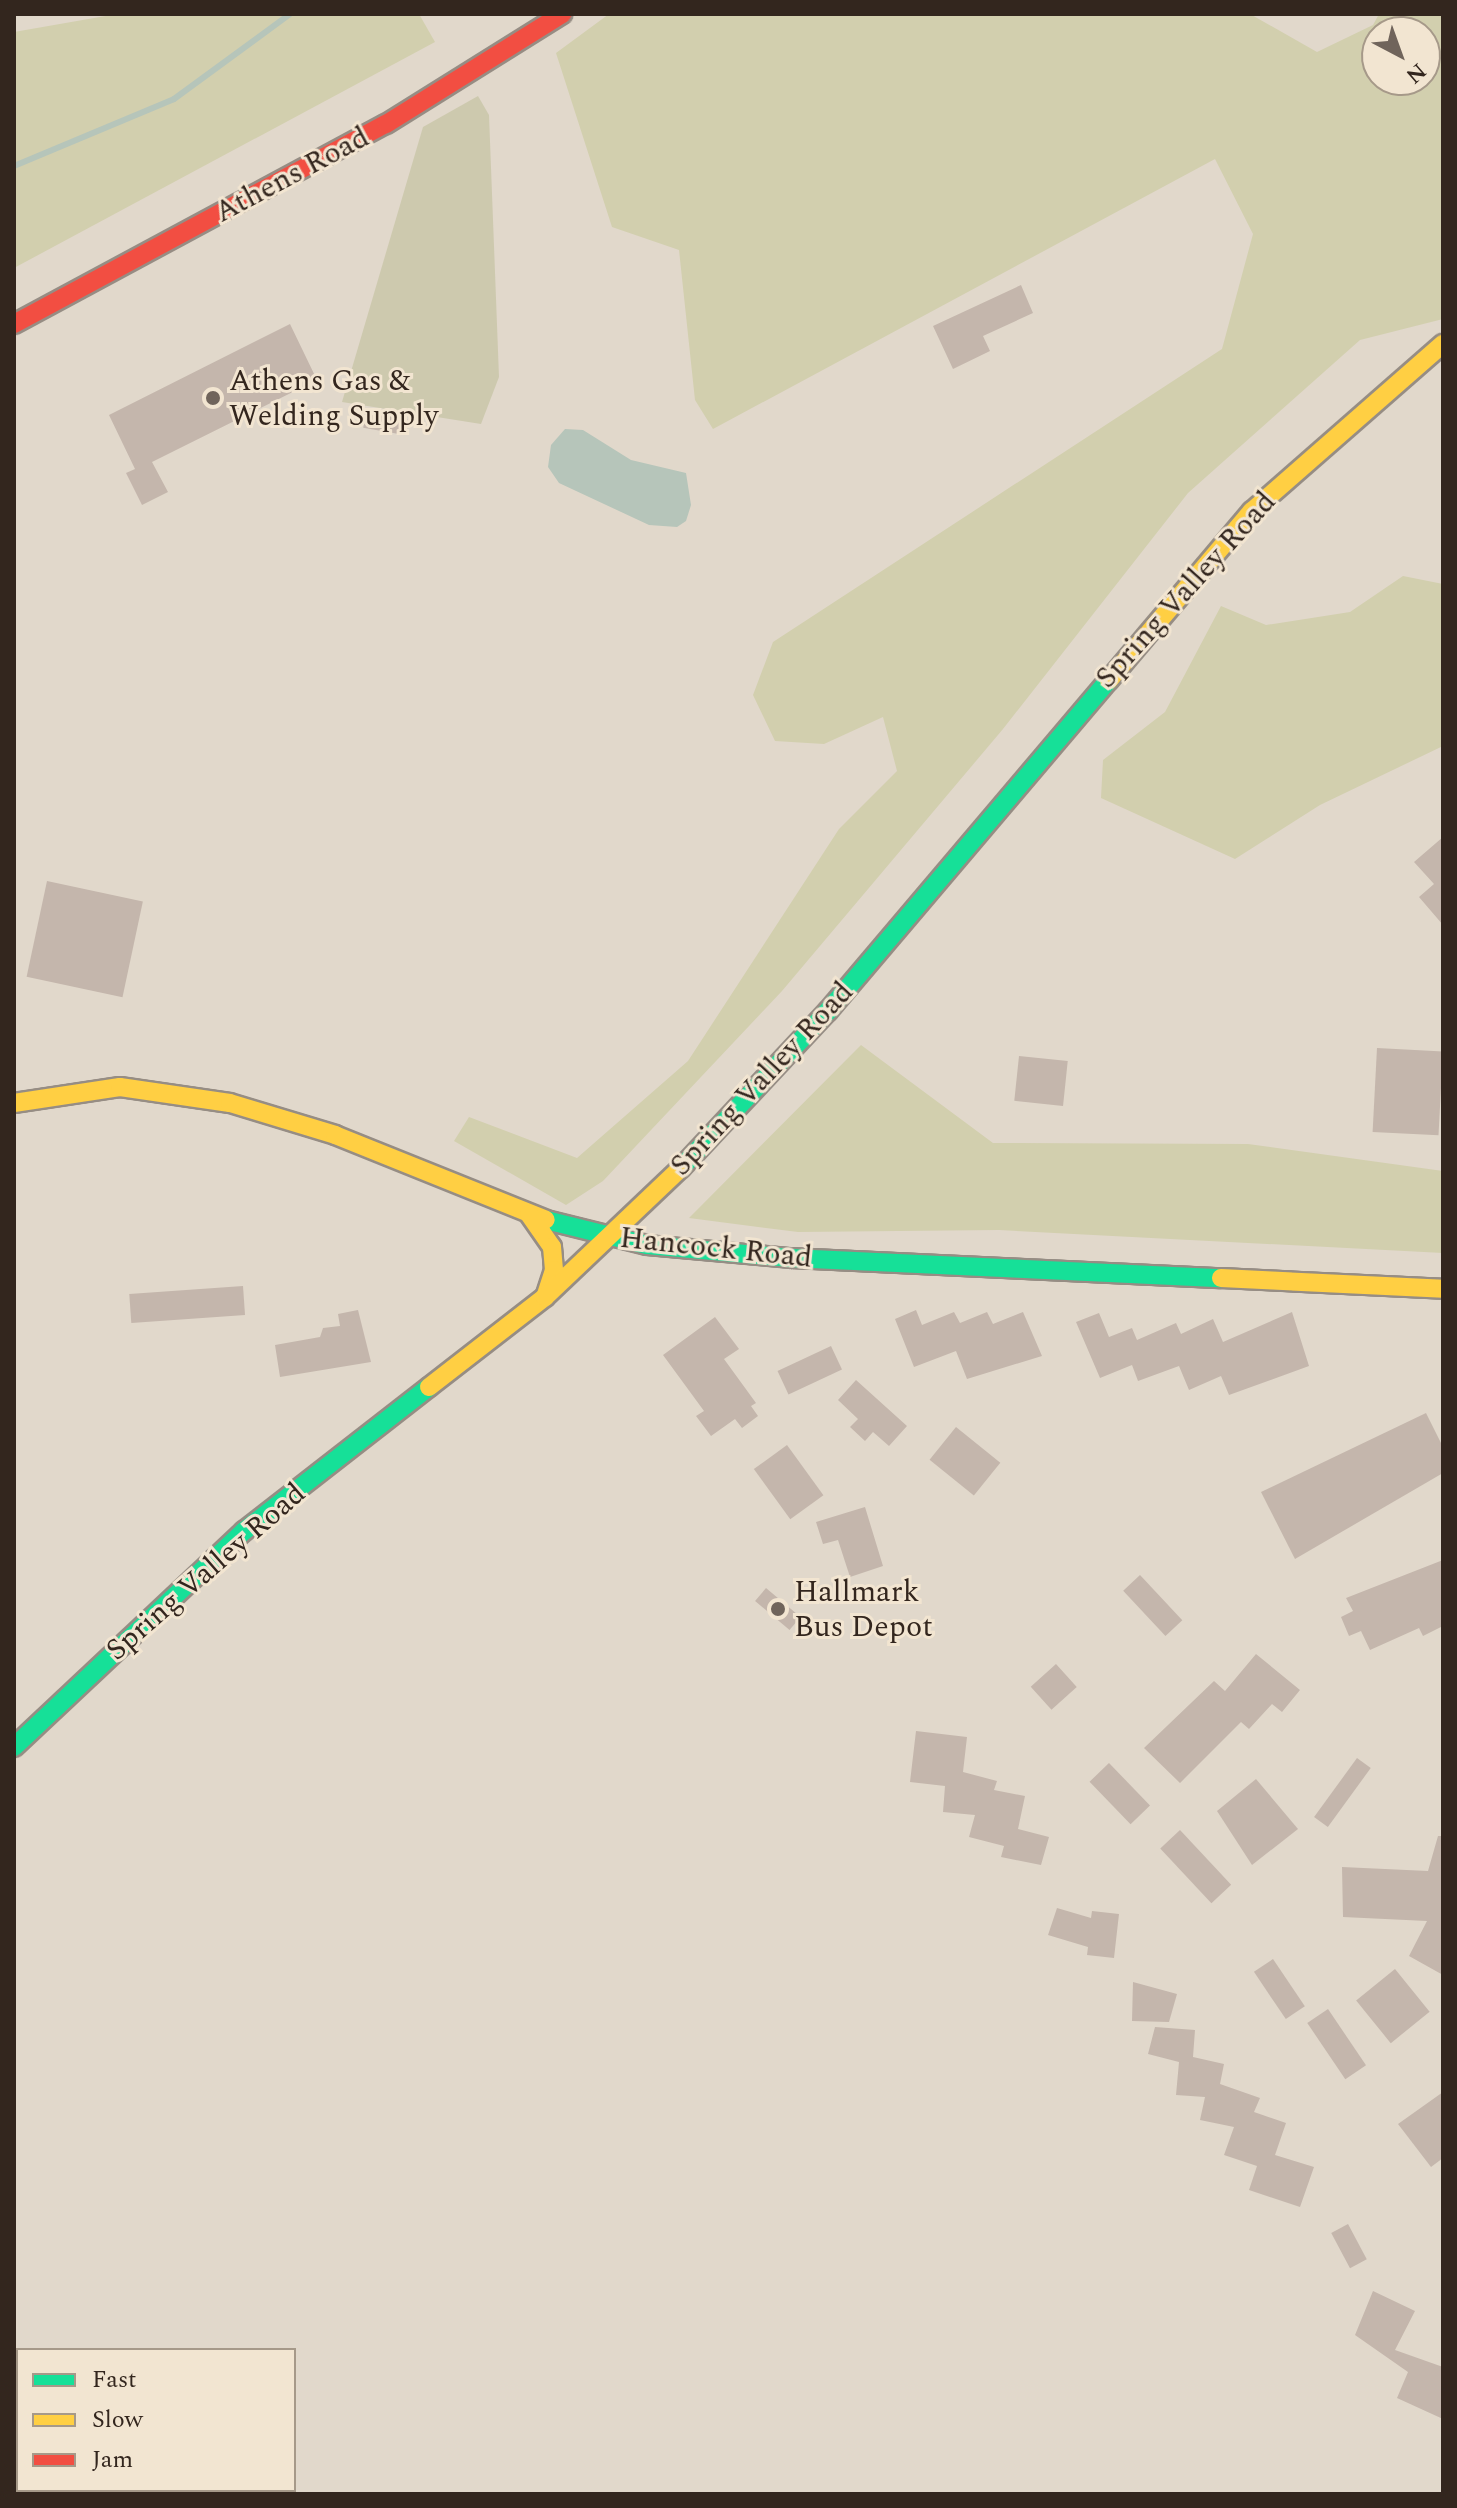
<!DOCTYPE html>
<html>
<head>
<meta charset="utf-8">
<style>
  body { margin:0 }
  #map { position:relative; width:1457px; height:2508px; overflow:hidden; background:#e1d8cb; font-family:Spectral,serif }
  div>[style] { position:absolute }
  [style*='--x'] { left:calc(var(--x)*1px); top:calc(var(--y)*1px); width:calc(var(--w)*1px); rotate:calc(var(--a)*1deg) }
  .green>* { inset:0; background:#d2cfae }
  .cemetery>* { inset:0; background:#cdc9ae }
  .water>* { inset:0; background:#b6c5ba }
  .stream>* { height:6px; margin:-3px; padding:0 3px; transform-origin:3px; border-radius:3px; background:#b6c5ba }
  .building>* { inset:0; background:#c4b6ac; transform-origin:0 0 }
  .roads { filter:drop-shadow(2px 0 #968d84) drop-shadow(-2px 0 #968d84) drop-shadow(0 2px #968d84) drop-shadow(0 -2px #968d84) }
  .fast>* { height:18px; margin:-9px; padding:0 9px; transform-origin:9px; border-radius:9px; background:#16e098 }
  .slow>* { height:18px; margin:-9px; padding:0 9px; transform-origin:9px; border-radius:9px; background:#ffcf43 }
  .jam>* { height:18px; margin:-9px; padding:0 9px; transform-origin:9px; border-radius:9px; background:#f24e42 }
  .dots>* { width:22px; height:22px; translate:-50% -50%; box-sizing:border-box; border:4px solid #f2e5d1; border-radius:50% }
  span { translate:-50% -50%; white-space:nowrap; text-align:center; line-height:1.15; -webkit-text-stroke:6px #f2e5d1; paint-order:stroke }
  .street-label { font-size:30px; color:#33261e }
  .poi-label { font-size:30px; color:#33261e }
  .left { translate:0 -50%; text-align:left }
  .frame { position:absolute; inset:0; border:16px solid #33261e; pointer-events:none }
  .legend { position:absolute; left:16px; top:2348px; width:280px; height:144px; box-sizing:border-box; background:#f2e5d1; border:2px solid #a69989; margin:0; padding:10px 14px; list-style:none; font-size:24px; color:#33261e }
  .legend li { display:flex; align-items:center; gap:16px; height:40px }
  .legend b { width:40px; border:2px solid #a69989 }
  .north { position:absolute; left:1361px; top:16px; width:80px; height:80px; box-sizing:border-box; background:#f2e5d1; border:2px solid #a69989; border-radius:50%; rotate:139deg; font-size:22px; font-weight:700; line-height:32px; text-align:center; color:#33261e }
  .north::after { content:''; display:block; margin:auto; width:28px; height:36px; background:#70645b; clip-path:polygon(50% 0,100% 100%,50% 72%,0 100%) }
</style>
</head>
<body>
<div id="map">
  <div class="green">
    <i style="clip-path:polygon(117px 14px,419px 14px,435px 42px,14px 268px,14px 32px)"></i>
    <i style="clip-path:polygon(evenodd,609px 14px,1250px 14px,1317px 52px,1373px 25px,1379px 14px,1443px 14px,1443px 319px,1360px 340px,1188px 493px,1003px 729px,782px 991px,603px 1181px,566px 1205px,454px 1141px,469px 1117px,577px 1158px,688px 1061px,839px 829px,897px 771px,883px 717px,824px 744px,775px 741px,753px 695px,773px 642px,1222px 349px,1253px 234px,1215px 159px,713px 429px,695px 400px,679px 250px,612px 227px,556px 53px,609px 14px,1377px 32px,1425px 32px,1425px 80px,1377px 80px,1377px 32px)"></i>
    <i style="clip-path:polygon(1403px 576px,1443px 584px,1443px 746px,1320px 805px,1235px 859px,1101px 798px,1103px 760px,1165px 712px,1221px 606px,1266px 625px,1350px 612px)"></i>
    <i style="clip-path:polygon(861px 1045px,993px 1143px,1248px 1144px,1443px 1171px,1443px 1253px,999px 1230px,798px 1232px,689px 1218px)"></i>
  </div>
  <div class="cemetery">
    <i style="clip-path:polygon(478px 96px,489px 115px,499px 377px,481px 424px,342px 402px,423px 127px)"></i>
  </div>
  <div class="water">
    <i style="clip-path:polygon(565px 429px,583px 430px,631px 460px,686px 473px,691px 505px,686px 521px,677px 527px,649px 525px,559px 483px,548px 467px,551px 445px)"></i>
  </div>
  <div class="stream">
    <i style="--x:14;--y:166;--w:173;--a:-22.7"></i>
    <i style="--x:174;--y:99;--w:144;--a:-36.2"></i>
  </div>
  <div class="building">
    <i style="clip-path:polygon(1021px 285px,1033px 313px,983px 336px,990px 351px,953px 369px,933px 326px)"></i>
    <i style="clip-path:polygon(290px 324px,317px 380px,152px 462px,168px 492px,142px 505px,126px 473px,135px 469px,109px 415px)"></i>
    <i style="left:366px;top:412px;width:42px;height:16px;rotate:10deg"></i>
    <i style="clip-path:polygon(1443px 837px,1443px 925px,1419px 897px,1434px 884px,1414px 862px)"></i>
    <i style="left:47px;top:881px;width:98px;height:98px;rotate:12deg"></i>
    <i style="left:1377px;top:1048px;width:66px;height:84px;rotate:3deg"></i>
    <i style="left:1019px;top:1056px;width:49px;height:45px;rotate:6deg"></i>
    <i style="left:243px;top:1286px;width:29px;height:114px;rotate:86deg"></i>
    <i style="clip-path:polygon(358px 1310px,371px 1362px,280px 1377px,275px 1345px,320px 1337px,323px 1328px,340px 1326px,338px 1314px)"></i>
    <i style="clip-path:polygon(916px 1310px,922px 1325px,954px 1312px,960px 1323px,987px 1312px,993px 1324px,1023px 1312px,1042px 1356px,967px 1379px,956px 1351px,914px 1367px,895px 1319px)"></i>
    <i style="clip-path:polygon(1292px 1312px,1309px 1366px,1229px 1395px,1221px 1376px,1189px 1390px,1179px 1366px,1138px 1381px,1132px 1365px,1100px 1378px,1076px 1322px,1099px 1313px,1109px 1337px,1132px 1328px,1137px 1340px,1176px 1323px,1181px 1334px,1213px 1319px,1223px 1342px)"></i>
    <i style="clip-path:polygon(715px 1317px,739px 1349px,724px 1359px,756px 1403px,751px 1406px,758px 1416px,742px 1428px,735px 1419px,711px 1436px,696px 1416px,704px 1411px,663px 1355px)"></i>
    <i style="left:831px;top:1346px;width:26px;height:59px;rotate:65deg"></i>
    <i style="clip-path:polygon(856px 1380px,907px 1426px,889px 1446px,873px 1432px,865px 1441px,850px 1427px,858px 1419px,838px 1400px)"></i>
    <i style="clip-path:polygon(1426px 1413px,1443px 1447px,1443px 1473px,1295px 1559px,1261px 1492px)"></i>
    <i style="left:956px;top:1427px;width:57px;height:42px;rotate:39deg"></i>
    <i style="left:787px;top:1445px;width:62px;height:41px;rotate:54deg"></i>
    <i style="clip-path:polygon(865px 1507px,883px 1566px,850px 1577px,838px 1540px,823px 1544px,816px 1522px)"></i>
    <i style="clip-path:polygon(1443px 1560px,1443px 1626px,1423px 1636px,1419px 1628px,1370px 1650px,1361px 1631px,1349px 1636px,1341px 1617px,1353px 1611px,1346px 1598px)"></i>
    <i style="left:1140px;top:1575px;width:62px;height:23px;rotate:47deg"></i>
    <i style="left:766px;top:1588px;width:45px;height:17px;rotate:40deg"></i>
    <i style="clip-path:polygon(1256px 1654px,1300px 1690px,1282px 1712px,1272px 1704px,1249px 1729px,1241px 1722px,1180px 1783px,1144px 1748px,1214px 1681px,1225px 1691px)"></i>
    <i style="left:1056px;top:1664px;width:31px;height:34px;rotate:48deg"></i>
    <i style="clip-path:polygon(916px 1731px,967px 1737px,963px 1772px,997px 1781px,994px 1790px,1025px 1796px,1018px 1829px,1049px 1837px,1041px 1865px,1001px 1857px,1004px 1846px,969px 1837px,975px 1815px,943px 1812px,945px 1786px,910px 1782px)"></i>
    <i style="left:1357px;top:1758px;width:17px;height:73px;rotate:36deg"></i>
    <i style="left:1109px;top:1763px;width:59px;height:27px;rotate:46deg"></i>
    <i style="clip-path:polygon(1256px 1779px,1298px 1829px,1252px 1865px,1217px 1811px)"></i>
    <i style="left:1180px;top:1830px;width:75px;height:27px;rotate:47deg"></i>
    <i style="clip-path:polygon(1438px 1836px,1443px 1836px,1443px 1975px,1409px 1956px,1427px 1921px,1343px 1917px,1342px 1867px,1428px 1871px)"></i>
    <i style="clip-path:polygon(1057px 1908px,1091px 1918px,1092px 1911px,1119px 1914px,1114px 1958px,1087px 1955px,1088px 1947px,1048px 1935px)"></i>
    <i style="left:1273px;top:1959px;width:57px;height:23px;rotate:56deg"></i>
    <i style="left:1395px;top:1969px;width:55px;height:50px;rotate:51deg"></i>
    <i style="clip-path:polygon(1133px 1982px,1177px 1994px,1169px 2022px,1132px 2021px)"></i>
    <i style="left:1328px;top:2009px;width:68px;height:25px;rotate:56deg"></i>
    <i style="clip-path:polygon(1155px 2027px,1195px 2030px,1193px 2057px,1224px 2064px,1220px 2084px,1260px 2098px,1254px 2112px,1286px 2123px,1275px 2155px,1314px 2167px,1300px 2207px,1249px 2190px,1257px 2166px,1224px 2155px,1234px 2127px,1200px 2120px,1205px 2097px,1176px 2095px,1179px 2062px,1148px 2054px)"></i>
    <i style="clip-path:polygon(1443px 2092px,1443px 2158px,1431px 2167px,1398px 2124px)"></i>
    <i style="left:1348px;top:2224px;width:40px;height:19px;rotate:62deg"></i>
    <i style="clip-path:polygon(1373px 2291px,1415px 2311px,1395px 2350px,1443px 2367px,1443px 2419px,1397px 2398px,1408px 2372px,1355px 2335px)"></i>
  </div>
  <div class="roads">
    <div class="fast">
      <i style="--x:681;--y:1168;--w:215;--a:-46.9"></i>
      <i style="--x:828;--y:1011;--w:434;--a:-49.7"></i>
      <i style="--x:546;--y:1220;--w:104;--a:13.9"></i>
      <i style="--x:647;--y:1245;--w:145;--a:5.2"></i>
      <i style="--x:791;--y:1258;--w:430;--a:2.7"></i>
      <i style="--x:14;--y:1747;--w:316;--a:-43.2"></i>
      <i style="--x:244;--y:1531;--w:234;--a:-37.9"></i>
    </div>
    <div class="slow">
      <i style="--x:1109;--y:680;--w:221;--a:-49.8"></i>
      <i style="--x:1252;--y:511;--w:254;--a:-41.2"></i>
      <i style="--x:14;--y:1103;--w:107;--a:-8.6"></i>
      <i style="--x:120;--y:1087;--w:111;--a:8.3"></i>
      <i style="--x:230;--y:1103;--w:110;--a:16.9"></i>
      <i style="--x:335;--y:1135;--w:227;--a:21.9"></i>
      <i style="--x:529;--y:1214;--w:40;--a:55.1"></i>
      <i style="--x:552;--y:1247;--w:23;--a:85"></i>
      <i style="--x:554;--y:1270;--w:28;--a:108"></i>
      <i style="--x:1221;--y:1278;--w:222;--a:2.8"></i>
      <i style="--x:429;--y:1387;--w:147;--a:-37.8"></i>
      <i style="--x:545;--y:1297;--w:187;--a:-43.5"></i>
    </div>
    <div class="jam">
      <i style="--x:14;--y:324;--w:422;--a:-28.3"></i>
      <i style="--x:386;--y:124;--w:208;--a:-32"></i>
    </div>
  </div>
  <div class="dots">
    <i style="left:213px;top:398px;background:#70645b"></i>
    <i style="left:778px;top:1609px;background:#70645b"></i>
  </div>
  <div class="street-label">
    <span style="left:292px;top:175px;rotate:-28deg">Athens Road</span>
    <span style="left:1186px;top:590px;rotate:-48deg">Spring Valley Road</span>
    <span style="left:762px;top:1079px;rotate:-47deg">Spring Valley Road</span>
    <span style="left:716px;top:1248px;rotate:6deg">Hancock Road</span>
    <span style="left:206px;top:1572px;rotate:-41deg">Spring Valley Road</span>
  </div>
  <div class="poi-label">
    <span class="left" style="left:229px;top:398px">Athens Gas &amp;<br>Welding Supply</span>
    <span class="left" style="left:794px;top:1609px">Hallmark<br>Bus Depot</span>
  </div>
  <div class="frame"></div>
  <ul class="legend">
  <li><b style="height:10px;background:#16e098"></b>Fast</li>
  <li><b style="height:10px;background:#ffcf43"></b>Slow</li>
  <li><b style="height:10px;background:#f24e42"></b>Jam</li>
  </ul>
  <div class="north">N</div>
</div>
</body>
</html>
